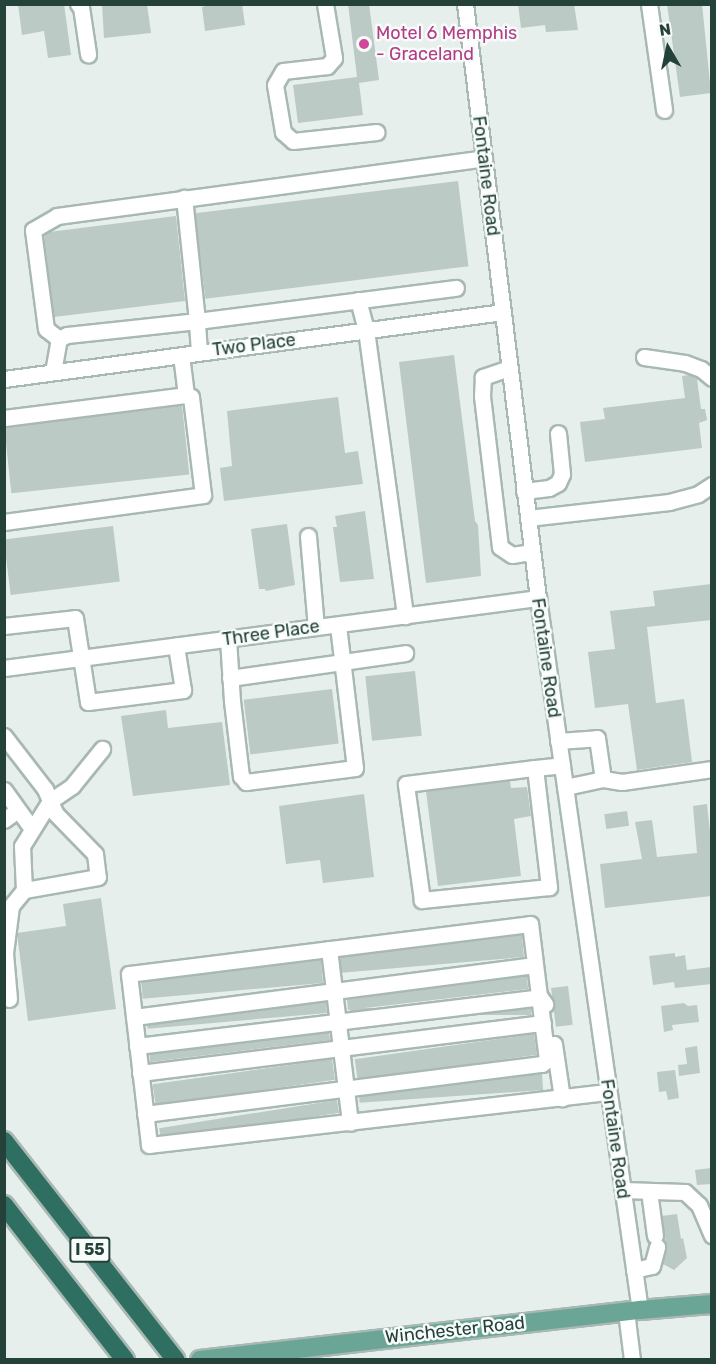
<!DOCTYPE html>
<html>
<head>
<meta charset="utf-8">
<style>
  body { margin:0 }
  #map { position:relative; width:716px; height:1364px; overflow:hidden; background:#e6efeb; font-family:Rubik,sans-serif }
  div>[style] { position:absolute }
  [style*='--x'] { left:calc(var(--x)*1px); top:calc(var(--y)*1px); width:calc(var(--w)*1px); rotate:calc(var(--a)*1deg) }
  .building>* { inset:0; background:#bbcac4; transform-origin:0 0 }
  .roads { filter:drop-shadow(2px 0 #a8b8b2) drop-shadow(-2px 0 #a8b8b2) drop-shadow(0 2px #a8b8b2) drop-shadow(0 -2px #a8b8b2) }
  .minor>* { height:15px; margin:-7.5px; padding:0 7.5px; transform-origin:7.5px; border-radius:7.5px; background:#fff }
  .major>* { height:18px; margin:-9px; padding:0 9px; transform-origin:9px; border-radius:9px; background:#6aa596 }
  .highway>* { height:18px; margin:-9px; padding:0 9px; transform-origin:9px; border-radius:9px; background:#2f6f62 }
  .dots>* { width:16px; height:16px; translate:-50% -50%; box-sizing:border-box; border:3px solid #f7fbf9; border-radius:50% }
  span { translate:-50% -50%; white-space:nowrap; text-align:center; line-height:1.15; -webkit-text-stroke:5px #f7fbf9; paint-order:stroke }
  .shield-label span { padding:2px 4px; background:#f7fbf9; border:2px solid; border-radius:4px; -webkit-text-stroke-width:0 }
  .shield-label { font-size:16px; color:#24423a; font-weight:700 }
  .hotel-label { font-size:18px; color:#b23c85 }
  .left { translate:0 -50%; text-align:left }
  .street-label { font-size:18px; color:#24423a }
  .frame { position:absolute; inset:0; border:6px solid #24423a; pointer-events:none }
  .north { position:absolute; left:638px; top:18px; width:60px; height:60px; -webkit-text-stroke:4px #f7fbf9; paint-order:stroke; rotate:351deg; font-size:16px; font-weight:700; line-height:24px; text-align:center; color:#24423a }
  .north::after { content:''; display:block; margin:auto; width:21px; height:27px; background:#24423a; clip-path:polygon(50% 0,100% 100%,50% 72%,0 100%) }
</style>
</head>
<body>
<div id="map">
  <div class="building">
    <i style="clip-path:polygon(18px 4px,64px 4px,71px 55px,48px 58px,44px 31px,22px 35px)"></i>
    <i style="clip-path:polygon(102px 4px,147px 4px,151px 33px,104px 38px)"></i>
    <i style="clip-path:polygon(213px 4px,242px 4px,245px 25px,205px 31px,202px 7px)"></i>
    <i style="clip-path:polygon(348px 4px,369px 4px,379px 80px,359px 83px,363px 115px,298px 123px,293px 85px,357px 77px)"></i>
    <i style="clip-path:polygon(518px 4px,574px 4px,578px 30px,546px 32px,545px 25px,521px 28px)"></i>
    <i style="clip-path:polygon(667px 4px,702px 4px,711px 93px,680px 97px)"></i>
    <i style="left:458px;top:181px;width:86px;height:265px;rotate:83deg"></i>
    <i style="clip-path:polygon(176px 216px,185px 301px,54px 317px,44px 235px,49px 232px)"></i>
    <i style="clip-path:polygon(454px 355px,475px 521px,478px 525px,481px 576px,426px 583px,399px 362px)"></i>
    <i style="clip-path:polygon(690px 375px,697px 379px,701px 409px,705px 409px,707px 420px,699px 423px,702px 448px,585px 462px,580px 422px,605px 419px,603px 408px,685px 398px,682px 376px)"></i>
    <i style="clip-path:polygon(338px 397px,345px 453px,358px 451px,363px 484px,224px 501px,220px 468px,232px 466px,227px 411px)"></i>
    <i style="left:182px;top:405px;width:70px;height:179px;rotate:84deg"></i>
    <i style="clip-path:polygon(365px 511px,374px 579px,340px 582px,333px 527px,337px 527px,335px 516px)"></i>
    <i style="clip-path:polygon(287px 524px,295px 585px,266px 591px,265px 589px,259px 589px,251px 529px)"></i>
    <i style="left:113px;top:526px;width:56px;height:110px;rotate:83deg"></i>
    <i style="clip-path:polygon(711px 584px,711px 620px,647px 627px,656px 703px,684px 699px,692px 762px,637px 770px,628px 704px,595px 708px,588px 652px,615px 649px,610px 611px,655px 606px,653px 591px)"></i>
    <i style="left:415px;top:671px;width:65px;height:50px;rotate:84deg"></i>
    <i style="left:332px;top:689px;width:55px;height:89px;rotate:83deg"></i>
    <i style="clip-path:polygon(166px 710px,168px 728px,222px 722px,230px 785px,133px 796px,121px 716px)"></i>
    <i style="clip-path:polygon(510px 781px,511px 788px,527px 787px,531px 816px,514px 819px,521px 876px,438px 886px,426px 791px)"></i>
    <i style="clip-path:polygon(364px 794px,374px 877px,323px 883px,320px 860px,286px 864px,279px 806px)"></i>
    <i style="clip-path:polygon(707px 804px,711px 841px,711px 896px,605px 908px,600px 864px,642px 859px,635px 822px,652px 820px,657px 857px,697px 853px,693px 806px)"></i>
    <i style="left:627px;top:811px;width:15px;height:23px;rotate:82deg"></i>
    <i style="clip-path:polygon(101px 898px,116px 1009px,28px 1021px,17px 933px,66px 926px,63px 904px)"></i>
    <i style="left:522px;top:935px;width:22px;height:183px;rotate:85deg"></i>
    <i style="clip-path:polygon(675px 953px,675px 957px,685px 955px,687px 970px,711px 967px,711px 984px,675px 988px,674px 982px,653px 985px,649px 956px)"></i>
    <i style="left:321px;top:960px;width:23px;height:181px;rotate:85deg"></i>
    <i style="clip-path:polygon(527px 976px,528px 989px,348px 1010px,347px 999px)"></i>
    <i style="left:568px;top:986px;width:39px;height:17px;rotate:83deg"></i>
    <i style="left:326px;top:1002px;width:11px;height:180px;rotate:85deg"></i>
    <i style="clip-path:polygon(684px 1003px,688px 1006px,697px 1005px,699px 1022px,672px 1025px,673px 1030px,664px 1032px,661px 1006px)"></i>
    <i style="left:531px;top:1008px;width:7px;height:181px;rotate:90deg"></i>
    <i style="left:329px;top:1032px;width:8px;height:181px;rotate:83deg"></i>
    <i style="left:534px;top:1034px;width:21px;height:181px;rotate:82deg"></i>
    <i style="clip-path:polygon(697px 1046px,700px 1073px,679px 1076px,678px 1065px,687px 1064px,685px 1048px)"></i>
    <i style="left:332px;top:1059px;width:21px;height:181px;rotate:82deg"></i>
    <i style="clip-path:polygon(675px 1070px,679px 1098px,668px 1100px,666px 1091px,659px 1092px,657px 1072px)"></i>
    <i style="left:542px;top:1074px;width:16px;height:184px;rotate:86deg"></i>
    <i style="left:337px;top:1100px;width:13px;height:180px;rotate:81deg"></i>
    <i style="clip-path:polygon(711px 1168px,711px 1184px,697px 1185px,695px 1170px)"></i>
    <i style="clip-path:polygon(677px 1214px,681px 1239px,683px 1238px,687px 1258px,674px 1270px,663px 1264px,666px 1245px,662px 1216px)"></i>
  </div>
  <div class="roads">
    <div class="minor">
      <i style="--x:78;--y:4;--w:4;--a:45"></i>
      <i style="--x:81;--y:7;--w:48;--a:81.5"></i>
      <i style="--x:325;--y:4;--w:55;--a:80.5"></i>
      <i style="--x:334;--y:58;--w:11;--a:131"></i>
      <i style="--x:327;--y:66;--w:44;--a:173.5"></i>
      <i style="--x:283;--y:71;--w:16;--a:120"></i>
      <i style="--x:275;--y:85;--w:48;--a:80.3"></i>
      <i style="--x:283;--y:132;--w:13;--a:42"></i>
      <i style="--x:293;--y:141;--w:84;--a:-6.1"></i>
      <i style="--x:465;--y:4;--w:598;--a:82.99"></i>
      <i style="--x:538;--y:598;--w:719;--a:81.85"></i>
      <i style="--x:649;--y:4;--w:107;--a:81.9"></i>
      <i style="--x:358;--y:300;--w:31;--a:75"></i>
      <i style="--x:366;--y:330;--w:289;--a:82.2"></i>
      <i style="--x:59;--y:339;--w:16;--a:-142"></i>
      <i style="--x:46;--y:329;--w:100;--a:-97.5"></i>
      <i style="--x:33;--y:230;--w:28;--a:-30"></i>
      <i style="--x:57;--y:216;--w:431;--a:-7.7"></i>
      <i style="--x:199;--y:352;--w:31;--a:-94"></i>
      <i style="--x:197;--y:321;--w:261;--a:-7.3"></i>
      <i style="--x:644;--y:357;--w:41;--a:8.3"></i>
      <i style="--x:685;--y:363;--w:17;--a:21"></i>
      <i style="--x:701;--y:369;--w:14;--a:39"></i>
      <i style="--x:509;--y:368;--w:28;--a:161"></i>
      <i style="--x:483;--y:377;--w:19;--a:93"></i>
      <i style="--x:482;--y:396;--w:152;--a:83.2"></i>
      <i style="--x:500;--y:547;--w:14;--a:34"></i>
      <i style="--x:512;--y:555;--w:20;--a:-9"></i>
      <i style="--x:53;--y:372;--w:34;--a:-80"></i>
      <i style="--x:59;--y:339;--w:9;--a:-27"></i>
      <i style="--x:67;--y:335;--w:131;--a:-6.1"></i>
      <i style="--x:197;--y:321;--w:124;--a:-96"></i>
      <i style="--x:4;--y:379;--w:503;--a:-7.65"></i>
      <i style="--x:4;--y:418;--w:183;--a:-7.2"></i>
      <i style="--x:524;--y:491;--w:25;--a:-7"></i>
      <i style="--x:549;--y:488;--w:10;--a:-29"></i>
      <i style="--x:558;--y:483;--w:10;--a:-66"></i>
      <i style="--x:562;--y:474;--w:41;--a:-95.6"></i>
      <i style="--x:528;--y:518;--w:142;--a:-6.5"></i>
      <i style="--x:669;--y:502;--w:30;--a:-15"></i>
      <i style="--x:698;--y:494;--w:17;--a:-33"></i>
      <i style="--x:4;--y:522;--w:201;--a:-7.7"></i>
      <i style="--x:203;--y:495;--w:99;--a:-97"></i>
      <i style="--x:191;--y:397;--w:5;--a:-158"></i>
      <i style="--x:186;--y:395;--w:40;--a:-97.1"></i>
      <i style="--x:308;--y:536;--w:91;--a:85"></i>
      <i style="--x:4;--y:626;--w:71;--a:-6.4"></i>
      <i style="--x:75;--y:618;--w:85;--a:81.2"></i>
      <i style="--x:88;--y:702;--w:96;--a:-7.2"></i>
      <i style="--x:183;--y:690;--w:45;--a:-99"></i>
      <i style="--x:228;--y:639;--w:62;--a:86.3"></i>
      <i style="--x:232;--y:701;--w:76;--a:83.2"></i>
      <i style="--x:241;--y:776;--w:8;--a:50"></i>
      <i style="--x:246;--y:782;--w:110;--a:-7.3"></i>
      <i style="--x:355;--y:768;--w:144;--a:-96.8"></i>
      <i style="--x:4;--y:668;--w:539;--a:-7.47"></i>
      <i style="--x:230;--y:678;--w:177;--a:-8.1"></i>
      <i style="--x:4;--y:736;--w:67;--a:52.3"></i>
      <i style="--x:45;--y:789;--w:26;--a:67"></i>
      <i style="--x:55;--y:813;--w:57;--a:45.7"></i>
      <i style="--x:95;--y:854;--w:23;--a:83"></i>
      <i style="--x:98;--y:877;--w:75;--a:170"></i>
      <i style="--x:558;--y:741;--w:39;--a:-4"></i>
      <i style="--x:597;--y:738;--w:41;--a:81.7"></i>
      <i style="--x:603;--y:779;--w:39;--a:168"></i>
      <i style="--x:535;--y:768;--w:120;--a:83.3"></i>
      <i style="--x:549;--y:887;--w:128;--a:174.2"></i>
      <i style="--x:422;--y:900;--w:117;--a:-97.9"></i>
      <i style="--x:406;--y:784;--w:130;--a:-7.1"></i>
      <i style="--x:535;--y:768;--w:27;--a:-6"></i>
      <i style="--x:603;--y:779;--w:19;--a:9"></i>
      <i style="--x:622;--y:782;--w:91;--a:-8.2"></i>
      <i style="--x:4;--y:790;--w:48;--a:54.3"></i>
      <i style="--x:4;--y:820;--w:17;--a:-36"></i>
      <i style="--x:329;--y:949;--w:175;--a:83.1"></i>
      <i style="--x:9;--y:999;--w:46;--a:-95"></i>
      <i style="--x:5;--y:953;--w:47;--a:-82.7"></i>
      <i style="--x:11;--y:906;--w:21;--a:-51"></i>
      <i style="--x:24;--y:890;--w:44;--a:-92.6"></i>
      <i style="--x:22;--y:846;--w:53;--a:-58.1"></i>
      <i style="--x:50;--y:801;--w:27;--a:-34"></i>
      <i style="--x:72;--y:786;--w:48;--a:-51"></i>
      <i style="--x:134;--y:1017;--w:404;--a:-7.4"></i>
      <i style="--x:554;--y:1044;--w:55;--a:81.6"></i>
      <i style="--x:137;--y:1046;--w:406;--a:-6.9"></i>
      <i style="--x:540;--y:997;--w:9;--a:54"></i>
      <i style="--x:140;--y:1073;--w:406;--a:-7.1"></i>
      <i style="--x:145;--y:1114;--w:400;--a:-7.2"></i>
      <i style="--x:542;--y:1064;--w:6;--a:-39"></i>
      <i style="--x:547;--y:1060;--w:137;--a:-97.1"></i>
      <i style="--x:530;--y:924;--w:404;--a:172.9"></i>
      <i style="--x:129;--y:974;--w:172;--a:83.3"></i>
      <i style="--x:149;--y:1145;--w:462;--a:-6.6"></i>
      <i style="--x:623;--y:1190;--w:62;--a:1.8"></i>
      <i style="--x:685;--y:1192;--w:19;--a:43"></i>
      <i style="--x:699;--y:1205;--w:33;--a:67"></i>
      <i style="--x:649;--y:1191;--w:45;--a:82.4"></i>
      <i style="--x:634;--y:1270;--w:18;--a:-13"></i>
      <i style="--x:652;--y:1266;--w:20;--a:-75"></i>
      <i style="--x:626;--y:1311;--w:49;--a:83"></i>
    </div>
    <div class="major">
      <i style="--x:200;--y:1360;--w:443;--a:-6.5"></i>
      <i style="--x:640;--y:1310;--w:72;--a:-4.8"></i>
    </div>
    <div class="highway">
      <i style="--x:4;--y:1141;--w:278;--a:51.9"></i>
      <i style="--x:4;--y:1205;--w:197;--a:52"></i>
    </div>
  </div>
  <div class="dots">
    <i style="left:364px;top:44px;background:#d1479c"></i>
  </div>
  <div class="shield-label">
    <span style="left:90px;top:1250px">I 55</span>
  </div>
  <div class="hotel-label">
    <span class="left" style="left:376px;top:44px">Motel 6 Memphis<br>- Graceland</span>
  </div>
  <div class="street-label">
    <span style="left:486px;top:176px;rotate:83deg">Fontaine Road</span>
    <span style="left:254px;top:345px;rotate:-7deg">Two Place</span>
    <span style="left:271px;top:633px;rotate:-8deg">Three Place</span>
    <span style="left:546px;top:658px;rotate:82deg">Fontaine Road</span>
    <span style="left:615px;top:1139px;rotate:82deg">Fontaine Road</span>
    <span style="left:455px;top:1330px;rotate:-6deg">Winchester Road</span>
  </div>
  <div class="frame"></div>
  <div class="north">N</div>
</div>
</body>
</html>
